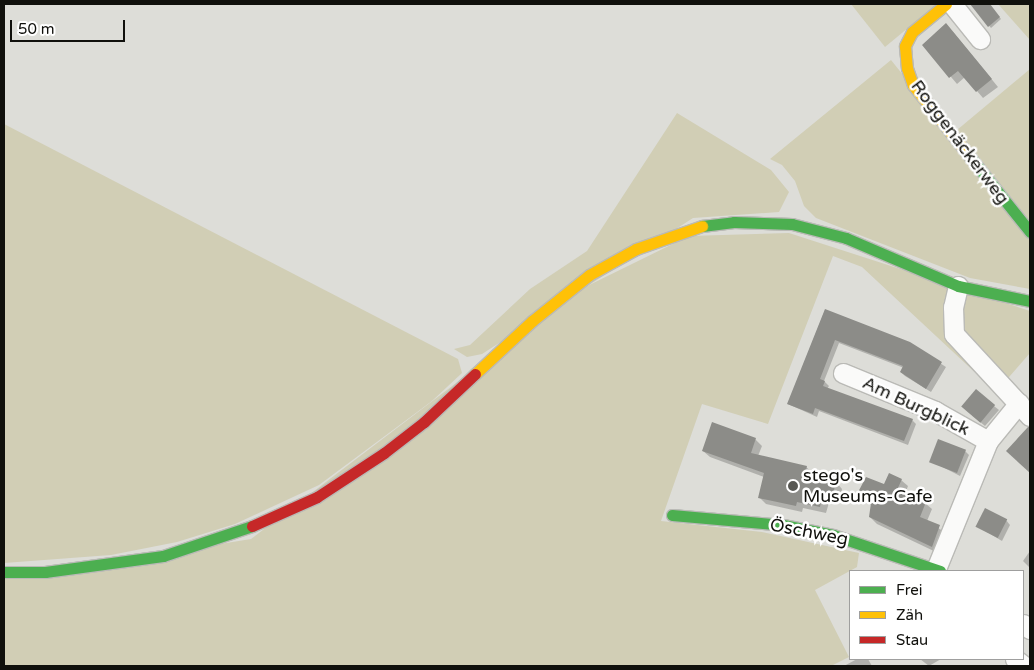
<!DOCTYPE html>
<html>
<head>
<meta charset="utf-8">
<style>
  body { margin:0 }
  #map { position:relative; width:1034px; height:670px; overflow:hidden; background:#ddddd8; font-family:"Varela Round",sans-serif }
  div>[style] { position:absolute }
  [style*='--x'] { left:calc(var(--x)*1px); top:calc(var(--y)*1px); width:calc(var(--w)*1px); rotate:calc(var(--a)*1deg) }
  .green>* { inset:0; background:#d1ceb5 }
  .shadow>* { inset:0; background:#0003 }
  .building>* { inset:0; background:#8c8c88; transform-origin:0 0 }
  .roads { filter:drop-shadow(1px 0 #babab6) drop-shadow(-1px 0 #babab6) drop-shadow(0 1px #babab6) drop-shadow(0 -1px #babab6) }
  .street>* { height:19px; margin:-9.5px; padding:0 9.5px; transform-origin:9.5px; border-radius:9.5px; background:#fafaf9 }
  .fast>* { height:11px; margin:-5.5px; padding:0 5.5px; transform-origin:5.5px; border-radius:5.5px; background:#4caf50 }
  .slow>* { height:11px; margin:-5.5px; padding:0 5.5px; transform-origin:5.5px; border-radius:5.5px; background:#ffc107 }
  .jam>* { height:11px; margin:-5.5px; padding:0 5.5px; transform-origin:5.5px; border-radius:5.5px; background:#c62828 }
  .dots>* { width:14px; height:14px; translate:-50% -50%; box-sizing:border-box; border:2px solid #fff; border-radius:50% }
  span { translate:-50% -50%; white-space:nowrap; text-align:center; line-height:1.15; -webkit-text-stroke:5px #fff; paint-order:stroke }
  .street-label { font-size:18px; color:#10100c }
  .poi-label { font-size:18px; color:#10100c }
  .left { translate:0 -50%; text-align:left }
  .frame { position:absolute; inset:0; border:5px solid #10100c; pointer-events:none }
  .legend { position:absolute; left:849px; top:570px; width:175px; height:90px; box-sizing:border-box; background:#fff; border:1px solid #9f9f9e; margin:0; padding:6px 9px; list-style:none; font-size:15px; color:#10100c }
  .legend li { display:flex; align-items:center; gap:10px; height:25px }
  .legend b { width:25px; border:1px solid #9f9f9e }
  .scale { position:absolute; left:10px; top:20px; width:115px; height:22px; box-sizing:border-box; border:2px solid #10100c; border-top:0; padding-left:6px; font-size:15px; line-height:18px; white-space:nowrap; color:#10100c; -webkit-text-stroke:4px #fff; paint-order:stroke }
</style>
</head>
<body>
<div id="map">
  <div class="green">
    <i style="clip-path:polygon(851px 4px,937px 4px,885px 47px)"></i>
    <i style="clip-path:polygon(998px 4px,1030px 4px,1030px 40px)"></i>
    <i style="clip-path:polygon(891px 60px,1030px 233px,1030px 289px,970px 278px,816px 218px,804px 206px,795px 181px,782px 165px,770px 159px)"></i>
    <i style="clip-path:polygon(1030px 69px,1030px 221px,957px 130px)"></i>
    <i style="clip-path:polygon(677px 113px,771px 170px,789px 192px,779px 212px,693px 218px,482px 354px,467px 357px,454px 349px,470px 345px,530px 289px,587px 251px)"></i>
    <i style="clip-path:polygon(4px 124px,458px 359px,462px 373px,432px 401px,319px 485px,235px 524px,177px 542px,111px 555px,4px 563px)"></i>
    <i style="clip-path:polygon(789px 233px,1030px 311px,1030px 353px,996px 392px,862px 267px,833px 256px,768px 424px,702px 404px,661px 521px,762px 532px,859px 553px,857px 567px,815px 590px,849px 657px,831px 666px,4px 666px,4px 579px,251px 539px,577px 291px,689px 236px)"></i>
  </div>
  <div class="shadow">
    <i style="clip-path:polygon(971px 4px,989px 4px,1001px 19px,991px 28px)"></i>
    <i style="clip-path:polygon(953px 32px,998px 87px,983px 98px,965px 77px,957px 84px,924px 45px)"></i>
    <i style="clip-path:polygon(825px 310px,909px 343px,946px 367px,931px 392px,905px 376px,901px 372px,904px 368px,839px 343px,824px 381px,829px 386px,827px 389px,912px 420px,916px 424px,908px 445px,819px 411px,817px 417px,788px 404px)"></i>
    <i style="clip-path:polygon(994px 406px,999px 410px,985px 426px,967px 411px)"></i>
    <i style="clip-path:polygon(755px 439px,762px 446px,758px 456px,806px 467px,813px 473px,812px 477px,836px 482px,842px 489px,840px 501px,830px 499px,826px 513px,803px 508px,802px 512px,766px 504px,759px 497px,764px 477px,710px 457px,703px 451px)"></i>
    <i style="clip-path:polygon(965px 451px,969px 455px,960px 476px,931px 461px)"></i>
    <i style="clip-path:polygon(901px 480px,908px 486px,905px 494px,925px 503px,932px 509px,927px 521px,946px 533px,938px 553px,877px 524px,870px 517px,872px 506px,858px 495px)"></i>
    <i style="clip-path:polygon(1006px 520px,1010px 525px,1002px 541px,977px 526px)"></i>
    <i style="clip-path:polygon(1030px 551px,1030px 568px,1023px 561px)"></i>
    <i style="clip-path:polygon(857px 659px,868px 659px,872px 666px,844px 666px)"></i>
    <i style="clip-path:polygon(920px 659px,941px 659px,929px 666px)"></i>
  </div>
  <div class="building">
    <i style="clip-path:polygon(970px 4px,990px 4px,1000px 17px,988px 27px)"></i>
    <i style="clip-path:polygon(946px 23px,992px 79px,976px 92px,958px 71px,949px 78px,922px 45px)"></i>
    <i style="clip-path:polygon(825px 309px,910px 342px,942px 362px,926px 389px,900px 372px,903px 366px,835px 340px,820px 379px,825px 381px,823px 386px,913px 419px,904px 441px,815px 408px,813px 414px,787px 404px)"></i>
    <i style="left:976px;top:389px;width:25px;height:23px;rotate:40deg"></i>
    <i style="clip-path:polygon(712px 422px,756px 438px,751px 453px,807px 466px,805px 474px,836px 481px,833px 495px,823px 493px,820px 507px,797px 502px,796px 506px,758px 498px,764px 473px,702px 451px)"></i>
    <i style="clip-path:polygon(1028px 427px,1030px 427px,1030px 473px,1006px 451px)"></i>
    <i style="left:938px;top:439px;width:30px;height:25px;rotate:21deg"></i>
    <i style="clip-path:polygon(889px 473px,902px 479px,897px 490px,926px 502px,920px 517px,940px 525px,932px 547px,869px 517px,871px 503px,856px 496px,866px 477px,884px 484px)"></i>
    <i style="left:985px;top:508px;width:25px;height:21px;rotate:27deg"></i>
  </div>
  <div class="roads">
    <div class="street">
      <i style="--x:952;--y:4;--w:45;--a:51.3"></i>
      <i style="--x:958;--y:286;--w:22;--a:103"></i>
      <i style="--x:953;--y:307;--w:27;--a:88"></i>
      <i style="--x:954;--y:334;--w:112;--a:47.2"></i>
      <i style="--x:843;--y:373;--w:100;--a:22.4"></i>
      <i style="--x:935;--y:411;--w:61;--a:29.5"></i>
      <i style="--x:936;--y:569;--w:138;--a:-67.9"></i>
      <i style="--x:988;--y:441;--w:49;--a:-50.8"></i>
      <i style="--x:1023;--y:624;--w:9;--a:36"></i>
      <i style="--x:1015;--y:659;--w:11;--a:38"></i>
    </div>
    <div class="fast">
      <i style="--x:970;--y:157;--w:96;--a:51.3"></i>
      <i style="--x:702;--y:226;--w:32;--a:-7"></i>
      <i style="--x:734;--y:222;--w:58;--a:2"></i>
      <i style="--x:792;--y:224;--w:56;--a:14.5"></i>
      <i style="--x:846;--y:238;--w:122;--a:23.2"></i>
      <i style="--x:958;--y:286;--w:74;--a:11.8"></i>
      <i style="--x:672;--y:515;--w:111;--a:5.1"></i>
      <i style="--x:783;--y:525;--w:51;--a:11.3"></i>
      <i style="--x:833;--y:535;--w:113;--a:18.6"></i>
      <i style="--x:4;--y:572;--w:41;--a:0"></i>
      <i style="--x:45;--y:572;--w:119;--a:-7.7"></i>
      <i style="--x:163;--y:556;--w:94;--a:-18.6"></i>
    </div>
    <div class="slow">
      <i style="--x:946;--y:4;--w:44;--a:140.5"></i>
      <i style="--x:912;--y:32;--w:16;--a:117"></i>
      <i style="--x:905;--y:46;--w:22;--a:85"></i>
      <i style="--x:907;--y:68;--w:18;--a:71"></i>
      <i style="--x:913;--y:85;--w:92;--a:51.6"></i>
      <i style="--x:475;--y:374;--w:78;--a:-42.9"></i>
      <i style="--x:532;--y:321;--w:73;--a:-38.9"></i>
      <i style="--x:589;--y:275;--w:54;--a:-29"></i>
      <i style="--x:636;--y:249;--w:70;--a:-19.2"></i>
    </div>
    <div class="jam">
      <i style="--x:252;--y:526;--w:71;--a:-24"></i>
      <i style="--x:317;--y:497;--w:80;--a:-33.3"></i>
      <i style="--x:384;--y:453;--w:51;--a:-37.8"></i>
      <i style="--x:424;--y:422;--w:70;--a:-43.3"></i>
    </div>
  </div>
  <div class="dots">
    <i style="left:793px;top:486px;background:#585853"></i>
  </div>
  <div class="street-label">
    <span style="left:960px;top:142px;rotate:53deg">Roggenäckerweg</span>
    <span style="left:916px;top:406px;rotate:25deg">Am Burgblick</span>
    <span style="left:809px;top:532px;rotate:11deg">Öschweg</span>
  </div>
  <div class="poi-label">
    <span class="left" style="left:803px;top:486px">stego's<br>Museums-Cafe</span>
  </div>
  <div class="frame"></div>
  <ul class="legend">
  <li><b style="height:6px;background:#4caf50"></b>Frei</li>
  <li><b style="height:6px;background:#ffc107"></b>Zäh</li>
  <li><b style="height:6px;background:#c62828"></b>Stau</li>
  </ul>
  <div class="scale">50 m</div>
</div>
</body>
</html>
